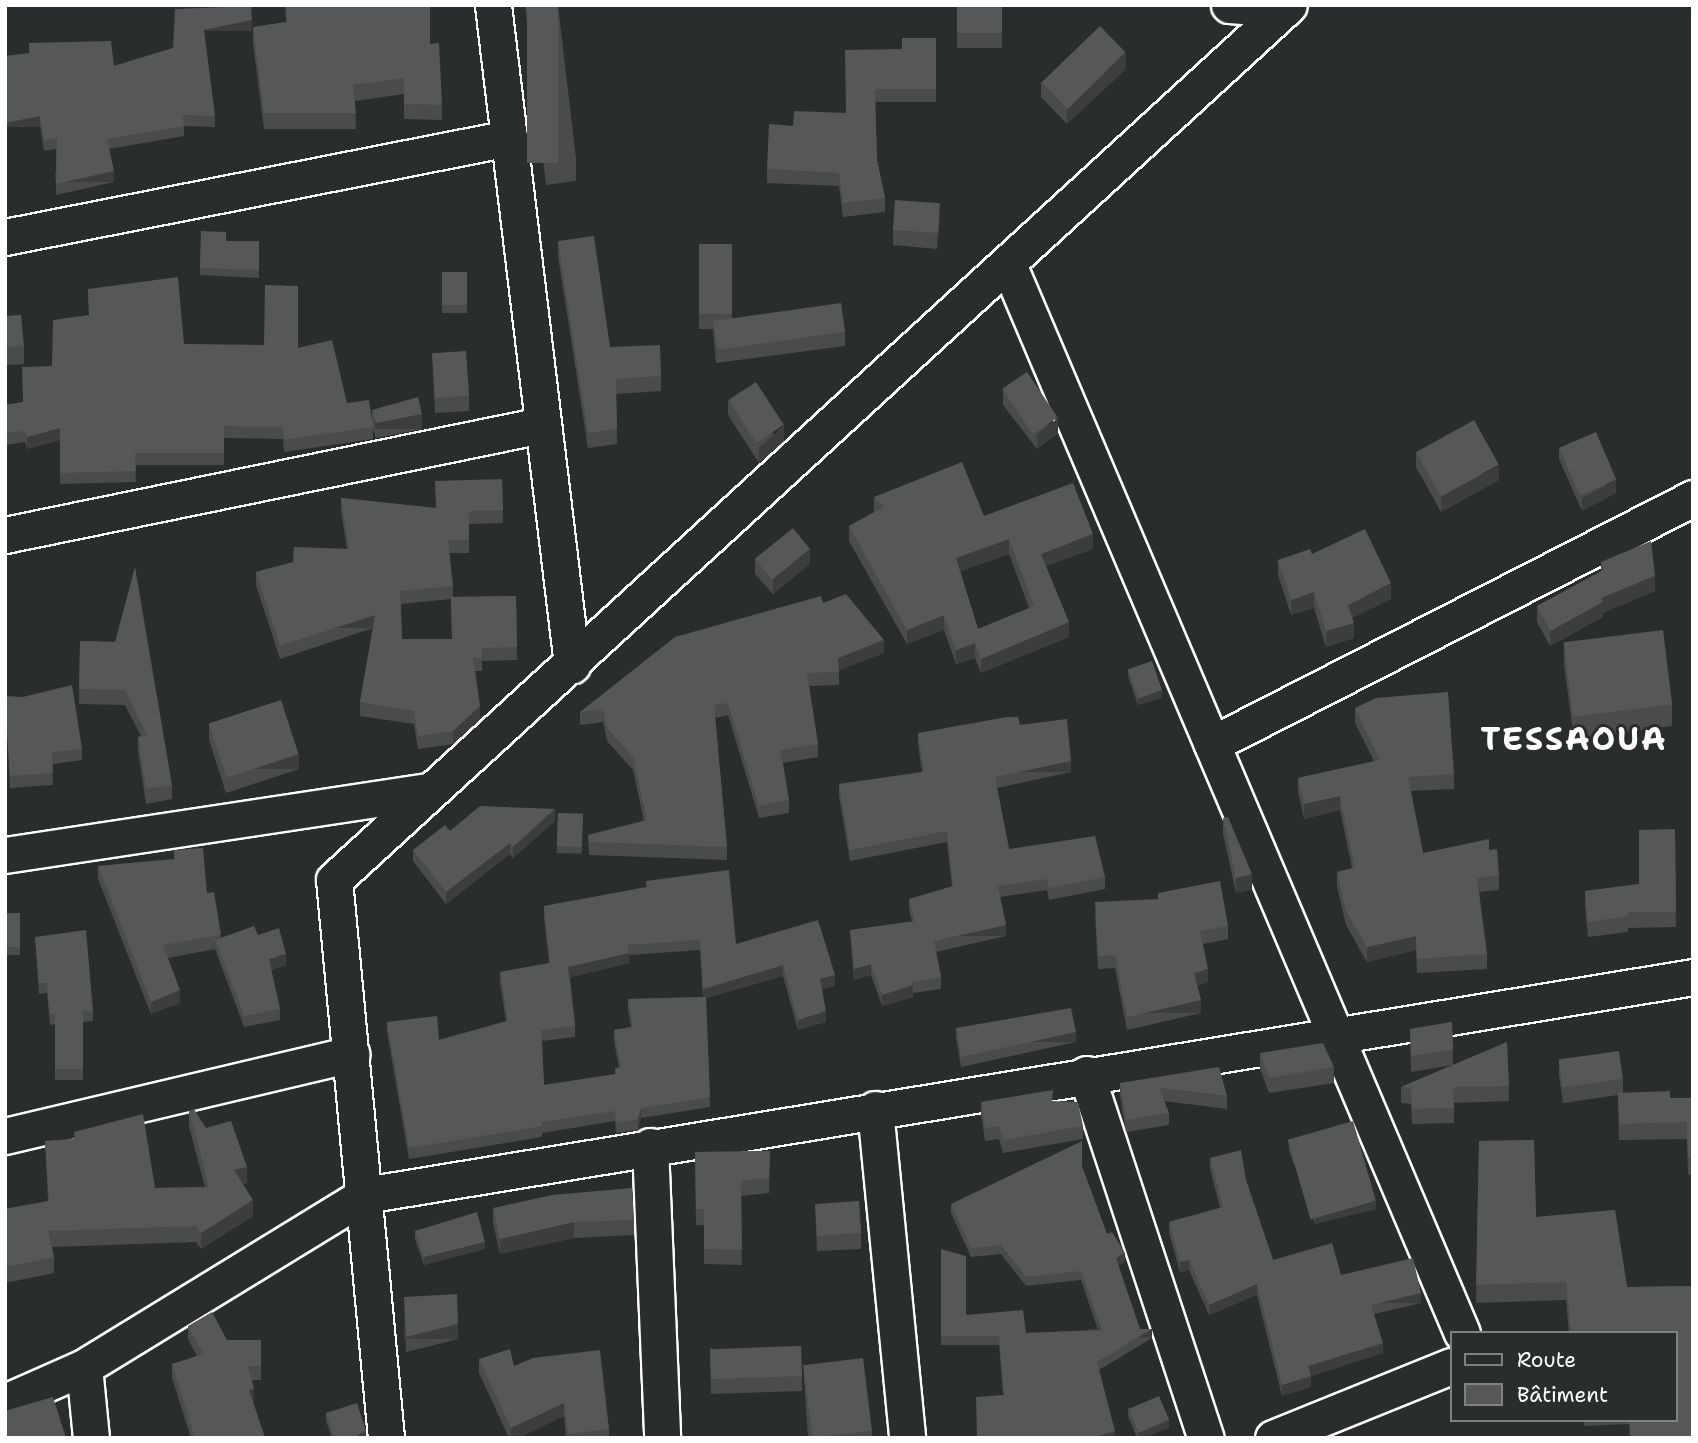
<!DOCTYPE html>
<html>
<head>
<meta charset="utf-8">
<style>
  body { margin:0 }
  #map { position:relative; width:1698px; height:1443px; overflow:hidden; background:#2a2d2e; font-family:"Shantell Sans",sans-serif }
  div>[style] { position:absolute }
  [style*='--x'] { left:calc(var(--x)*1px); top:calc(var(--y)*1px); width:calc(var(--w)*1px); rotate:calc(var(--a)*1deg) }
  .roads { filter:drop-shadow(2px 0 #fff) drop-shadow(-2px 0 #fff) drop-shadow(0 2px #fff) drop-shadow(0 -2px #fff) }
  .minor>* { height:35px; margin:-17.5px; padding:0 17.5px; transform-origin:17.5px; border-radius:17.5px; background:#2a2d2e }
  .wall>* { inset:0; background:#494b4c; transform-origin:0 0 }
  .shaded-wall>* { inset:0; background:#3c3d3e; transform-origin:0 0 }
  .building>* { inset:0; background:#555758; transform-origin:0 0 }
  span { translate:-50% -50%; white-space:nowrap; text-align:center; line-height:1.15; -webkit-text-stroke:6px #2a2d2e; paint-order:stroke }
  .district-label { font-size:32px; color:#fff; font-weight:700; letter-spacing:2px }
  .frame { position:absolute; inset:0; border:7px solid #fff; pointer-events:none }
  .legend { position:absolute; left:1450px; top:1331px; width:228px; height:91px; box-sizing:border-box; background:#2a2d2e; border:2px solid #7f8182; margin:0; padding:9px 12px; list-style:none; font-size:21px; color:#fff }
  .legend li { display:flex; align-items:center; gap:14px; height:35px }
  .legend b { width:35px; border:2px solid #7f8182 }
</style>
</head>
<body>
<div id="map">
  <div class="roads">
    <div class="minor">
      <i style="--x:493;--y:5;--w:665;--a:83.17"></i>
      <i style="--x:1229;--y:5;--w:56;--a:4.1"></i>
      <i style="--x:5;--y:237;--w:514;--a:-11.11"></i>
      <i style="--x:1008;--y:264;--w:1161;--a:66.99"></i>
      <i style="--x:5;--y:535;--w:548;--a:-11.58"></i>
      <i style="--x:1212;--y:744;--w:540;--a:-27.09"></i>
      <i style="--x:5;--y:855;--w:428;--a:-8.6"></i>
      <i style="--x:1086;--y:1074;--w:383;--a:71.8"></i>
      <i style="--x:875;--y:1109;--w:331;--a:84.4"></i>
      <i style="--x:5;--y:1136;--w:356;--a:-13.3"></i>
      <i style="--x:650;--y:1146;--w:292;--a:87.6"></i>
      <i style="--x:5;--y:1402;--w:86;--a:-23.9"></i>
      <i style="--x:91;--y:1438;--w:71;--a:-95.6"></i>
      <i style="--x:84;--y:1367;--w:329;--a:-31.5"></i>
      <i style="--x:365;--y:1195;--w:1346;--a:-9.32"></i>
      <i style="--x:386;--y:1438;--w:560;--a:-95.32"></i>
      <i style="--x:334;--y:880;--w:1295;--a:-42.5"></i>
      <i style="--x:1273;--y:1438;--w:192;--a:-22"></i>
    </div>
  </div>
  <div class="wall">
    <i style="clip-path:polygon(285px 5px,430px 5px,430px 44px,442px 105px,442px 120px,404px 119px,404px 94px,355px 101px,356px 129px,264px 129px,253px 43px,253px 27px,286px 22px)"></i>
    <i style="clip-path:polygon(525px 5px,558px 5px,576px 159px,576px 181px,546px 185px)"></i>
    <i style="left:957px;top:5px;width:45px;height:43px"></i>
    <i style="clip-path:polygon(252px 31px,205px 41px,215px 116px,215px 127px,184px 126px,184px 136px,109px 149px,114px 182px,56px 195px,56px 149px,44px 151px,29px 53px,29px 43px,114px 66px,173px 48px)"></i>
    <i style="clip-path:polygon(936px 38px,936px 102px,875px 102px,877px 160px,885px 198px,885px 212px,843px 217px,839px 186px,767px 183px,767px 169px,793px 126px,846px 113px,902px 49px)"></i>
    <i style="clip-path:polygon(1126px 69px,1067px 124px,1041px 97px,1041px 82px)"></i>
    <i style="clip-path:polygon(940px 218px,937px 249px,893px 245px,893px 230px)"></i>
    <i style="clip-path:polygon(201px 231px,226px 241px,259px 241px,259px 278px,200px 275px)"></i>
    <i style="clip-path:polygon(558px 241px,610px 347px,661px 376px,661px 391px,616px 394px,617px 444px,588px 448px,558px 256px)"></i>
    <i style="clip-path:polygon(699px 244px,732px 244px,732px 318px,845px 332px,845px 346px,716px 363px,713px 329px,699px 329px)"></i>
    <i style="left:442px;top:272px;width:25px;height:41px"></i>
    <i style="clip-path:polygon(88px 289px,184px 344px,298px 348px,347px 403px,372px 420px,372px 410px,422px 429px,376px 438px,373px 429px,373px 439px,284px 452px,283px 439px,224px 438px,224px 465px,135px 465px,136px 482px,60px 484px,60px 440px,27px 449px,25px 442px,5px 445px,5px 405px,23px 402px,52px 366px,89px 315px)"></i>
    <i style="clip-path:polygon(5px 316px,24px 346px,24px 364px,5px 365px)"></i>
    <i style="clip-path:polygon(432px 354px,469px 396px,469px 411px,435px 413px)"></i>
    <i style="clip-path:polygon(1003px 390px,1058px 433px,1037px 449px,1003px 405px)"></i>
    <i style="clip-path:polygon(728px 400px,784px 441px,759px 463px,728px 415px)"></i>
    <i style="clip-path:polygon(1559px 447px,1616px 493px,1582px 511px,1559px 459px)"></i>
    <i style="clip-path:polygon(1416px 452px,1499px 480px,1441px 512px,1416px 467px)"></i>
    <i style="clip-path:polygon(evenodd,502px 479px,503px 523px,469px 524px,469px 553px,449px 553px,453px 586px,453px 597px,516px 596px,517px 660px,482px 661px,482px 671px,475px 671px,480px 719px,453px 744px,418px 749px,414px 724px,360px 716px,360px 702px,373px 628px,280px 659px,256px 585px,256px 572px,347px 549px,341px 511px,341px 498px,435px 508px,502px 479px,451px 599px,452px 639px,402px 639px,401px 604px,451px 599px)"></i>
    <i style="clip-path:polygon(evenodd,874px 497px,984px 516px,1093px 549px,1046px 566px,1069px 637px,981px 673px,975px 658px,956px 664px,944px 630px,907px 644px,849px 541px,849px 526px,874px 512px,874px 497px,1009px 554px,1029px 608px,978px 629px,960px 571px,1009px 554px)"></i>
    <i style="clip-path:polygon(1312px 554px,1391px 599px,1352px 618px,1354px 638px,1326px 647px,1314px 608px,1291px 615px,1278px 575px,1278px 560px)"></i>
    <i style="clip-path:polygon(755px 559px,810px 564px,773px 594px,755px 574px)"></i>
    <i style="clip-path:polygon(1601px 562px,1655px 591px,1603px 613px,1603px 617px,1550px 646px,1537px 622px,1537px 606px,1601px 571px)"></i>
    <i style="clip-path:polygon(823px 603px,884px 653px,839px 670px,839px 685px,809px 686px,818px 744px,818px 757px,783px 763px,789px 800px,789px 813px,759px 818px,728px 715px,715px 718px,727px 847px,727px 860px,589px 855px,588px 835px,644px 821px,633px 770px,607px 741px,603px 722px,580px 725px,580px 712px)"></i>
    <i style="clip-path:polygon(80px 641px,115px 642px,172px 785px,172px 799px,146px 804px,138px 751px,138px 737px,141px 736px,125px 705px,79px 704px)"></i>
    <i style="clip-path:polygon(1564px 642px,1672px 704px,1672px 726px,1574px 739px,1564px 665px)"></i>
    <i style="clip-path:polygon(1128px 668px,1162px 698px,1138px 705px,1128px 676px)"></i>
    <i style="clip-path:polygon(5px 696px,82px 749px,82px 760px,52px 764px,53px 785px,10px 788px)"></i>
    <i style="clip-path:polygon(1355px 708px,1454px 774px,1454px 789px,1411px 791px,1423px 853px,1489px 850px,1499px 875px,1499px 890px,1479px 892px,1487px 954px,1487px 969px,1417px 973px,1416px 950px,1367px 962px,1346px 925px,1337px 886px,1337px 872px,1352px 868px,1340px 810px,1304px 819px,1298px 792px,1298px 778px,1374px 761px,1355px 723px)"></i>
    <i style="clip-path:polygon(209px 724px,299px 769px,226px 793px,209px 740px)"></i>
    <i style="clip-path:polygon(1020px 725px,1071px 772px,997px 788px,1009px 849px,1105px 877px,1105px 889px,1049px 900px,1047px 890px,1000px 897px,1006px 936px,936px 952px,941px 977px,941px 989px,913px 993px,913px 997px,882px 1006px,871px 975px,854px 980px,850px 930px,912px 922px,909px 910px,909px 899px,952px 887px,947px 842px,850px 861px,839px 796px,839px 784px,922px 772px,918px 745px,918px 733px)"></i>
    <i style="left:558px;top:813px;width:25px;height:40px;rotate:2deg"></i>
    <i style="clip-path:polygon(1223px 818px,1252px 889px,1236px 893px,1223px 834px)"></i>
    <i style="clip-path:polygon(555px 821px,513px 858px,510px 854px,446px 904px,413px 861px,413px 850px,450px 831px)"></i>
    <i style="clip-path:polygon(1675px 829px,1676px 927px,1628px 928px,1628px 932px,1588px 937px,1585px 906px,1585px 891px,1639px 884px)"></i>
    <i style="clip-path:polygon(174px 850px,207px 893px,221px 938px,258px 935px,286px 965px,271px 970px,280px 1009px,280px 1020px,244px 1027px,215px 949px,168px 958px,180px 1003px,151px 1014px,98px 879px,98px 866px,174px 859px)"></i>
    <i style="clip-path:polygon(evenodd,646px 881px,736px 944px,835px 986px,822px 989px,826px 1022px,798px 1030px,783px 976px,706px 998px,710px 1107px,641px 1118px,638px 1130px,616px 1133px,615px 1121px,542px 1133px,542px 1137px,409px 1159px,387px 1032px,387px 1022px,439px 1040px,506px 1021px,500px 983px,500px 972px,549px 963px,544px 917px,544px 906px,646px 887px,646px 881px,700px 950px,703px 997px,628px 999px,628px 1010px,631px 1027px,614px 1030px,614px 1041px,619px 1068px,615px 1068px,615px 1074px,544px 1085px,542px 1041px,575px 1037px,575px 1026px,570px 977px,629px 963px,629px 955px,700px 950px)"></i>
    <i style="clip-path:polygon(1158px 893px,1228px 926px,1228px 939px,1203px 944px,1208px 982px,1197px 986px,1201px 1013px,1127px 1030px,1115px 968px,1098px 969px,1095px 915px,1158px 899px)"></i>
    <i style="left:5px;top:913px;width:15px;height:42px"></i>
    <i style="clip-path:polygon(35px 937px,93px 1011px,93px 1021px,83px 1022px,83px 1080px,55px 1080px,55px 1024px,50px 1025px,47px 993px,39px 994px)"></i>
    <i style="clip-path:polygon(1452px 1022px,1453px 1065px,1411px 1072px,1410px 1029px)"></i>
    <i style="clip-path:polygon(956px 1028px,1076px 1042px,961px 1067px,956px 1038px)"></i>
    <i style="clip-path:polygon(1507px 1042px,1509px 1101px,1454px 1103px,1454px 1123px,1412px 1124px,1411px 1104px,1401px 1103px,1401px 1087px)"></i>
    <i style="clip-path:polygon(1260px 1053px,1334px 1067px,1334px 1083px,1269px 1093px,1260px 1069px)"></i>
    <i style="clip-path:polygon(1559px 1060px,1623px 1079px,1623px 1093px,1670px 1098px,1693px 1098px,1693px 1174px,1688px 1175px,1687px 1139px,1619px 1140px,1618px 1095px,1563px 1103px,1559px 1075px)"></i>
    <i style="clip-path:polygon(1120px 1083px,1227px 1096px,1227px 1109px,1164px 1101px,1169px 1113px,1169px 1125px,1126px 1132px,1120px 1096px)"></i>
    <i style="clip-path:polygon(1053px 1101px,1083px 1126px,1083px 1139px,1003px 1153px,999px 1139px,985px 1141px,981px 1114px,981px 1102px)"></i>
    <i style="clip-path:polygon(189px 1111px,206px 1128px,247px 1183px,243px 1184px,253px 1216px,201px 1249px,196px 1242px,52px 1247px,54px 1257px,54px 1273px,5px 1283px,5px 1209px,48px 1201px,45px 1141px,74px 1139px,74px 1132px,155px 1188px,205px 1187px,189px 1127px)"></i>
    <i style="clip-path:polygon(1534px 1140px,1536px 1217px,1615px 1210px,1627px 1287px,1693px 1286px,1693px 1438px,1630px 1438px,1629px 1424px,1584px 1426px,1584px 1420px,1675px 1420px,1675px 1333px,1569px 1333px,1566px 1300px,1476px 1303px,1479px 1141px)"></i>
    <i style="clip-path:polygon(1289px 1143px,1376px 1209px,1315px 1224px,1289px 1150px)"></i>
    <i style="clip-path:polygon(770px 1151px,769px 1193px,741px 1196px,742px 1265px,704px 1264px,704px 1225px,696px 1225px,695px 1152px)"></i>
    <i style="clip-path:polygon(1210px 1158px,1246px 1180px,1273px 1260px,1341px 1275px,1421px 1303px,1374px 1314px,1383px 1353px,1311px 1376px,1311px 1387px,1282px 1396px,1257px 1295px,1209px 1315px,1189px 1270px,1180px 1273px,1169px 1232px,1169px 1222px,1220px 1208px,1210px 1169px)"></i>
    <i style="clip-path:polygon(1082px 1167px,1107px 1234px,1125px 1262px,1118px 1266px,1140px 1329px,1152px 1338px,1099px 1370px,1115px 1438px,1003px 1395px,999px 1345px,941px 1345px,941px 1249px,966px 1315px,1026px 1333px,1098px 1330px,1081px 1280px,1026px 1286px,1001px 1254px,971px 1257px,951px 1213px,951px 1204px)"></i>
    <i style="clip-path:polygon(815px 1204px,861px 1233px,861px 1249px,817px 1251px)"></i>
    <i style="clip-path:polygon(493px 1208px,634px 1220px,634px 1235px,574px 1238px,500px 1254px,493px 1223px)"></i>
    <i style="clip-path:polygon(415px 1231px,485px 1249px,424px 1265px,415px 1239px)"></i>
    <i style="clip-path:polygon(404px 1297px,458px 1339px,406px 1352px)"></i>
    <i style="clip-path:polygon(188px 1326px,227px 1340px,261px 1340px,261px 1380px,252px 1380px,254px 1402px,253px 1402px,265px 1438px,191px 1438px,172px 1378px,172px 1364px,197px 1356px,188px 1339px)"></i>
    <i style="clip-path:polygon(710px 1348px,802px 1376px,802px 1391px,711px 1394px)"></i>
    <i style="clip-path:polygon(479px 1359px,514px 1366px,609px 1429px,609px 1438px,566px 1438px,564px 1416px,518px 1438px,509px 1438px,479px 1373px)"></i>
    <i style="clip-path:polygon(803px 1364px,872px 1430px,872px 1438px,808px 1438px)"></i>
    <i style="clip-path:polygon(1128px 1408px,1169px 1428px,1143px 1438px,1137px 1438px,1128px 1416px)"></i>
    <i style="clip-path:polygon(326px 1413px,366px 1438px,332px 1438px,326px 1421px)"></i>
  </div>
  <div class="shaded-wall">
    <i style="left:252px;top:20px;width:11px;height:49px;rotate:90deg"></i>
    <i style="clip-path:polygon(1126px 53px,1126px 69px,1067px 124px,1067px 108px)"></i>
    <i style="left:40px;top:116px;width:11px;height:36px;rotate:90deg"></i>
    <i style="left:114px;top:171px;width:11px;height:59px;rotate:90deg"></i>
    <i style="clip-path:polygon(940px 203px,940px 218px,937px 249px,937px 234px)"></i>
    <i style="left:422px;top:414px;width:15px;height:47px;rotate:90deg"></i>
    <i style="clip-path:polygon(1058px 418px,1058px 433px,1037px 449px,1037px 434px)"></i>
    <i style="clip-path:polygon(784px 425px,784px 441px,759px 463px,759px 448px)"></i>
    <i style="clip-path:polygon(60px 428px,60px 440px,27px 449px,27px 437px)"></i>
    <i style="clip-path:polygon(1499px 465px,1499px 480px,1441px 512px,1441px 497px)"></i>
    <i style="clip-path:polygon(1616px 480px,1616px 493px,1582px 511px,1582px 498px)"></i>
    <i style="clip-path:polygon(1093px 534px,1093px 549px,1041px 568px,1041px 554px)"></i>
    <i style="clip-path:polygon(1009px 539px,1009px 554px,956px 573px,956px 558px)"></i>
    <i style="clip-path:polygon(810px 549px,810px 564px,773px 594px,773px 579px)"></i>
    <i style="clip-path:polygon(1655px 576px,1655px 591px,1603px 613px,1603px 617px,1550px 646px,1550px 631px,1601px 598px)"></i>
    <i style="clip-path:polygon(1391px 583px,1391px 599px,1348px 620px,1348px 605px)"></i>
    <i style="clip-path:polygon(1314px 592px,1314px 608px,1291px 615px,1291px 600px)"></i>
    <i style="left:375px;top:615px;width:13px;height:100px;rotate:90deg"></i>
    <i style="clip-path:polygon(944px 615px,944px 630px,907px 644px,907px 630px)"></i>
    <i style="clip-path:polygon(1069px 622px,1069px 637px,981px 673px,981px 659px)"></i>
    <i style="clip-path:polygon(1354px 623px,1354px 638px,1326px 647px,1326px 631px)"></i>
    <i style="clip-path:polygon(884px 640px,884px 653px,838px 671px,838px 658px)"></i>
    <i style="clip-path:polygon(975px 643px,975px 658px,956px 664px,956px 650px)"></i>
    <i style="clip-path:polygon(1162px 690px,1162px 698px,1138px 705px,1138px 698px)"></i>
    <i style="clip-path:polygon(480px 706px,480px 719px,453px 744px,453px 731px)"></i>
    <i style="left:299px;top:754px;width:15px;height:77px;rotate:90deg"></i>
    <i style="left:1071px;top:761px;width:11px;height:78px;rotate:90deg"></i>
    <i style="clip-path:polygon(1340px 796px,1340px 810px,1304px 819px,1304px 804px)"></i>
    <i style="clip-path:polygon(555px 809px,555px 821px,513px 858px,513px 847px)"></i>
    <i style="clip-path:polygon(510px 843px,510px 854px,446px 904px,446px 892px)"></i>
    <i style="clip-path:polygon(1252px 874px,1252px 889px,1236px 893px,1236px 878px)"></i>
    <i style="left:1006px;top:925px;width:11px;height:74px;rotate:90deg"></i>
    <i style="clip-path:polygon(1416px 936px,1416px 950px,1367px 962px,1367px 947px)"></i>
    <i style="clip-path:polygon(629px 953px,629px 963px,568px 978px,568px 967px)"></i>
    <i style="clip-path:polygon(286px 954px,286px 965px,269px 970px,269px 959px)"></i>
    <i style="clip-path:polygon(871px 964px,871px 975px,854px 980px,854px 969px)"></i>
    <i style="clip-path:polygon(783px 965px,783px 976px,703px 999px,703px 989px)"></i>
    <i style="clip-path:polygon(1208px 969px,1208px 982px,1194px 987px,1194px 973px)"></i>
    <i style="clip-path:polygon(835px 975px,835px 986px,820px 990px,820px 979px)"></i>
    <i style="clip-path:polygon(913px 985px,913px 997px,882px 1006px,882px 995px)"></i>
    <i style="clip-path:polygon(180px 990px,180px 1003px,151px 1014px,151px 1002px)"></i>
    <i style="left:1201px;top:1000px;width:13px;height:76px;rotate:90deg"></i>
    <i style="clip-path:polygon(826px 1011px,826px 1022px,798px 1030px,798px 1020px)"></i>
    <i style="left:1076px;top:1032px;width:10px;height:118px;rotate:90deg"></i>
    <i style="clip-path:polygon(641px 1108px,641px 1118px,638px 1130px,638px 1119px)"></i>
    <i style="clip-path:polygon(247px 1167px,247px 1183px,234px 1186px,234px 1170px)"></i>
    <i style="clip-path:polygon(253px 1200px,253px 1216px,201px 1249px,201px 1233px)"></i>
    <i style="clip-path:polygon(1376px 1201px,1376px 1209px,1315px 1224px,1315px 1217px)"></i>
    <i style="clip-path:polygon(574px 1222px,574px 1238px,500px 1254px,500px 1239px)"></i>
    <i style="clip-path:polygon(485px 1242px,485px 1249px,424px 1265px,424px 1257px)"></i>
    <i style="clip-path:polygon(1125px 1253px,1125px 1262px,1116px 1267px,1116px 1258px)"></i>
    <i style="clip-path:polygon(1189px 1260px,1189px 1270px,1180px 1273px,1180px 1262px)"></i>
    <i style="clip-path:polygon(1257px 1284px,1257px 1295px,1209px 1315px,1209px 1305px)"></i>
    <i style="left:1421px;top:1293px;width:10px;height:51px;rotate:90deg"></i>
    <i style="left:458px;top:1324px;width:15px;height:54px;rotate:90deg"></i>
    <i style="left:1152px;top:1329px;width:9px;height:64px;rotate:90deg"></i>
    <i style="clip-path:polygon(1383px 1343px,1383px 1353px,1308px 1377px,1308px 1366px)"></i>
    <i style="clip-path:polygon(1311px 1376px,1311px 1387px,1282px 1396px,1282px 1385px)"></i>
    <i style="clip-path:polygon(254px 1388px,254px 1402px,249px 1403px,249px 1390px)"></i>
    <i style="clip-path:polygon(564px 1403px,564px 1416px,518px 1438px,511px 1438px,511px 1428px)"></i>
    <i style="clip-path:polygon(1169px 1420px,1169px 1428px,1143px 1438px,1138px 1438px,1138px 1432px)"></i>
    <i style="clip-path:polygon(366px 1431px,366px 1438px,358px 1438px,358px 1435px)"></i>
    <i style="clip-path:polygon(1115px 1431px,1115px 1438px,1092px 1438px)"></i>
  </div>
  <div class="building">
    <i style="clip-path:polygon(286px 5px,430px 5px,430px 44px,439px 43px,442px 105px,404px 104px,404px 78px,353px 85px,356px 113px,264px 113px,253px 27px,287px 22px)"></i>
    <i style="left:527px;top:5px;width:31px;height:158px"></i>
    <i style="left:957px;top:5px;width:45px;height:28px"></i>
    <i style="clip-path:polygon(251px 6px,252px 20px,204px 30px,215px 116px,182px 115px,184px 126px,107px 139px,114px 171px,56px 184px,57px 138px,44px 140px,40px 116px,5px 123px,5px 56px,30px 53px,29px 43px,111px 41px,114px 66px,173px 48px,175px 9px)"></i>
    <i style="left:1100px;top:26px;width:37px;height:81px;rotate:46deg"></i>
    <i style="clip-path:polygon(902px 38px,936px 38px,936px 89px,875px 89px,877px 160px,885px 198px,843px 203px,839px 173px,767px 169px,769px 124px,793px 126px,794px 111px,846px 113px,845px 50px,902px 49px)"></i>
    <i style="left:895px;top:200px;width:45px;height:30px;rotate:4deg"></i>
    <i style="clip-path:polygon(201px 231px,226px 232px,226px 241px,259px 241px,259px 270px,200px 268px)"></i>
    <i style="clip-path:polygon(594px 236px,610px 347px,660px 345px,661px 376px,616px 379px,617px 429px,588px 433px,558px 241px)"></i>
    <i style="left:699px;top:244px;width:33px;height:70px"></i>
    <i style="left:442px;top:272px;width:25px;height:33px"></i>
    <i style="clip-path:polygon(178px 277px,184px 344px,264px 345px,265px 285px,298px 286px,298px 348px,332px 340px,347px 403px,369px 400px,373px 427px,284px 440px,283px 427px,224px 426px,224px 453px,135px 453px,136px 471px,60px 473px,60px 428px,27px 437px,25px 431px,5px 433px,5px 405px,23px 402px,22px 367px,52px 366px,53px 320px,89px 315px,88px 289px)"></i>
    <i style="left:841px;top:303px;width:29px;height:129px;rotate:82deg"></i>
    <i style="clip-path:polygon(21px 315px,24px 346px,5px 347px,5px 316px)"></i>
    <i style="left:466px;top:351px;width:45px;height:34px;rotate:86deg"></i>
    <i style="left:1027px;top:372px;width:55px;height:30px;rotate:56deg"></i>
    <i style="left:756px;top:382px;width:51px;height:33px;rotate:57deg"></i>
    <i style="clip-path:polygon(418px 397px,422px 414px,376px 423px,372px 410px)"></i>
    <i style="left:1474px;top:420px;width:51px;height:66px;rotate:61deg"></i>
    <i style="left:1596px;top:432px;width:52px;height:40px;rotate:67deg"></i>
    <i style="clip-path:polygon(evenodd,962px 462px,984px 516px,1073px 483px,1093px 534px,1041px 554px,1069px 622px,981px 659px,975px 643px,956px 650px,944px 615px,907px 630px,849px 526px,884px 507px,874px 497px,962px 462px,1009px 539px,1034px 606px,978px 629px,956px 558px,1009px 539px)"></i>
    <i style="clip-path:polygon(502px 479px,503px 510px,469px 511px,469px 540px,448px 540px,453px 586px,400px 591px,402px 639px,452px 639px,451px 597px,516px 596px,517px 647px,482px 648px,482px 658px,473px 658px,480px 706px,453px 731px,418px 736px,414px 711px,360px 702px,375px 615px,280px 646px,256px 572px,293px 562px,294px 547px,349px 549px,341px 498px,436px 508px,435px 481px)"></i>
    <i style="left:793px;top:528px;width:27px;height:49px;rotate:51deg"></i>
    <i style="clip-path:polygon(1365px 529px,1391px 583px,1348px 605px,1354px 623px,1326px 631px,1314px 592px,1291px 600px,1278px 560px,1310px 549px,1312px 554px)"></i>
    <i style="clip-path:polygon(1651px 541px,1655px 576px,1601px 598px,1603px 602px,1550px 631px,1537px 606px,1604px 570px,1601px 562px)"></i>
    <i style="clip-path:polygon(135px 567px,172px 785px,146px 789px,138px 737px,147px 735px,125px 690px,79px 689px,80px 641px,115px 642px)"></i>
    <i style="clip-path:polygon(846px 594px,884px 640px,838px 658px,839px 672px,807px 673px,818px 744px,780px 750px,789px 800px,759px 806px,728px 703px,714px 705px,727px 847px,589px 842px,588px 835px,647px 820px,633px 757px,607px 728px,603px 709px,580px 712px,675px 637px,821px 596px,823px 603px)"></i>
    <i style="left:1663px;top:630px;width:75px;height:100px;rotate:83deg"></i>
    <i style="left:1152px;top:661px;width:31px;height:25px;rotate:71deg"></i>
    <i style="clip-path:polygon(72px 685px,82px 749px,52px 752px,53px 773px,10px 776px,5px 696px,23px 697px)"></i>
    <i style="clip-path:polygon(1448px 692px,1454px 774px,1408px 777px,1423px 853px,1489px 839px,1489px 850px,1497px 849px,1499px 875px,1477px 878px,1487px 954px,1417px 959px,1416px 936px,1367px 947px,1346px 911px,1337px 872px,1355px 868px,1340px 796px,1304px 804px,1298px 778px,1380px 760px,1355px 708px,1376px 698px)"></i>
    <i style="left:281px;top:700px;width:57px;height:76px;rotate:72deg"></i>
    <i style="clip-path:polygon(1007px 717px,1018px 717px,1020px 725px,1067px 719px,1071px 761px,995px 777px,1009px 849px,1095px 836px,1105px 877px,1049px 888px,1047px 879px,998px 886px,1006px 925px,934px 941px,941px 977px,912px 982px,913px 985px,882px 995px,871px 964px,854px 969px,850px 930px,915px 921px,909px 899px,953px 886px,947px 831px,850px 850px,839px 784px,924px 772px,918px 733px)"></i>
    <i style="clip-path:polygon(480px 806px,555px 809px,513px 847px,510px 843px,446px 892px,413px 850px,445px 825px,450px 831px)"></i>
    <i style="left:558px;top:813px;width:25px;height:33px;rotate:2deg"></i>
    <i style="clip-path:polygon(1228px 817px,1252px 874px,1236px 878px,1223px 818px)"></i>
    <i style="clip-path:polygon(1675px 829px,1676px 912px,1627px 912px,1628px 916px,1588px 922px,1585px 891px,1639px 884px,1639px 830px)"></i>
    <i style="clip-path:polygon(203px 848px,207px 893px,214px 892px,221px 935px,163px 945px,180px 990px,151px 1002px,98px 866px,175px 859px,174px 850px)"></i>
    <i style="clip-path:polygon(729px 870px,736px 944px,818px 920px,835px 975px,820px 979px,826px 1011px,798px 1020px,783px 965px,703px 989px,700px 940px,628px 945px,629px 953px,568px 967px,575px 1026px,541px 1030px,544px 1085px,617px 1074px,615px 1068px,621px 1067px,614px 1030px,633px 1027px,628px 999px,706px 997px,710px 1097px,641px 1108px,638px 1119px,616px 1123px,615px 1111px,542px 1122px,542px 1126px,409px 1148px,387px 1022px,437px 1016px,439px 1040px,508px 1021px,500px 972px,550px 963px,544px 906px,648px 887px,646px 881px)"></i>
    <i style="clip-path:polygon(1220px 881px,1228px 926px,1200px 931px,1208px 969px,1194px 973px,1201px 1000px,1127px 1017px,1115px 955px,1098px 956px,1095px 902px,1159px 899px,1158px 893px)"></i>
    <i style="left:5px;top:913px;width:15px;height:34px"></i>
    <i style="clip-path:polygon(254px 926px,258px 935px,279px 928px,286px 954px,269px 959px,280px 1009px,244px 1016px,215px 940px)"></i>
    <i style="clip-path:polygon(86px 930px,93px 1011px,83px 1011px,83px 1069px,55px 1069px,55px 1014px,50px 1014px,47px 983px,39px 983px,35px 937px)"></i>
    <i style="clip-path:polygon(1071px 1008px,1076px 1032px,961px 1057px,956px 1028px)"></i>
    <i style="clip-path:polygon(1452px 1022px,1453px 1050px,1411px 1056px,1410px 1029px)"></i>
    <i style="clip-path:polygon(1507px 1042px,1509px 1086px,1453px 1087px,1454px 1108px,1412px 1109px,1411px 1088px,1401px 1087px)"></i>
    <i style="clip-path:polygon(1323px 1043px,1334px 1067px,1269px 1078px,1260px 1053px)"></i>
    <i style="left:1619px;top:1051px;width:28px;height:61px;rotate:82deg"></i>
    <i style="clip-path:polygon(1219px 1067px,1227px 1096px,1159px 1088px,1169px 1113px,1126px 1120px,1120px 1083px)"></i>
    <i style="clip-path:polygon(1053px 1090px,1052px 1101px,1078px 1102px,1083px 1126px,1003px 1140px,999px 1126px,985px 1128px,981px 1102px)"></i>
    <i style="clip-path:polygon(1670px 1091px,1670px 1098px,1693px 1098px,1693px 1158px,1688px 1158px,1687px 1122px,1619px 1124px,1618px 1093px)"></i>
    <i style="clip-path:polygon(194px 1109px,206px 1128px,231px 1121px,247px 1167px,234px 1170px,253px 1200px,201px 1233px,196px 1226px,48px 1231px,54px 1257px,5px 1267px,5px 1209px,49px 1201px,45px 1141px,76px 1139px,74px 1132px,143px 1114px,155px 1188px,209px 1187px,189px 1111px)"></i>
    <i style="left:1353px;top:1121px;width:83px;height:68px;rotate:74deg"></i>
    <i style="clip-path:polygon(1534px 1140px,1536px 1217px,1615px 1210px,1627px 1287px,1693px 1286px,1693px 1438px,1630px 1438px,1630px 1420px,1675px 1420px,1675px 1333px,1571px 1333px,1566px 1282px,1476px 1285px,1479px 1141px)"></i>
    <i style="clip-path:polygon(1082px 1141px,1082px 1166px,1107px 1234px,1112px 1232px,1125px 1253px,1116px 1258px,1140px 1329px,1152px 1329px,1097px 1362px,1115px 1431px,1092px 1438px,977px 1438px,976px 1397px,1004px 1395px,999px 1336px,941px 1336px,941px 1249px,966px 1256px,966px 1315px,1023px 1310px,1026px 1333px,1102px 1330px,1081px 1271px,1026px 1277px,1001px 1245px,971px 1248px,951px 1204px)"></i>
    <i style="clip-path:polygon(1241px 1150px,1246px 1180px,1273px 1260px,1332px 1243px,1341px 1275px,1413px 1258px,1421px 1293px,1371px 1305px,1383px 1343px,1308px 1366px,1311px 1376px,1282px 1385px,1257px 1284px,1209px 1305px,1189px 1260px,1180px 1262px,1169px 1222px,1223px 1207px,1210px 1158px)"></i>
    <i style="clip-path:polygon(770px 1151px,769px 1178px,741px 1181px,742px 1250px,704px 1249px,704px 1209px,696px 1209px,695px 1152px)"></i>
    <i style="clip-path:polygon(632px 1188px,634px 1220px,574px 1222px,500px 1239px,493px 1208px,552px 1195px)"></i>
    <i style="left:859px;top:1201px;width:32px;height:44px;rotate:86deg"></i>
    <i style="clip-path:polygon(477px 1212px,485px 1242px,424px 1257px,415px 1231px)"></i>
    <i style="clip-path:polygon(457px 1294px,458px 1324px,406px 1337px,404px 1297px)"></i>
    <i style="clip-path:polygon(212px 1312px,227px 1340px,261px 1340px,261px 1366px,248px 1366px,254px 1388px,249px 1390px,265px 1438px,195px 1438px,172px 1364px,204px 1354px,188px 1326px)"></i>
    <i style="left:801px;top:1346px;width:30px;height:91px;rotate:88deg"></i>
    <i style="clip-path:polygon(510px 1349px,514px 1366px,533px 1358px,600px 1350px,609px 1429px,568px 1434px,564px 1403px,511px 1428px,479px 1359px)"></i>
    <i style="left:863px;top:1358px;width:73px;height:60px;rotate:83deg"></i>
    <i style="left:1159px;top:1396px;width:26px;height:33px;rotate:67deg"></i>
    <i style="clip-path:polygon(53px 1397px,66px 1438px,5px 1438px,5px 1411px)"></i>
    <i style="clip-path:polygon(357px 1403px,366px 1431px,358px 1435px,359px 1438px,334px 1438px,326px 1413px)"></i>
  </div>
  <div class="district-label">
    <span style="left:1574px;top:739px">TESSAOUA</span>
  </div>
  <div class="frame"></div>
  <ul class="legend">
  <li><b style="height:9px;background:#2a2d2e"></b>Route</li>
  <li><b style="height:19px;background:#555758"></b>Bâtiment</li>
  </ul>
</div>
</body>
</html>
